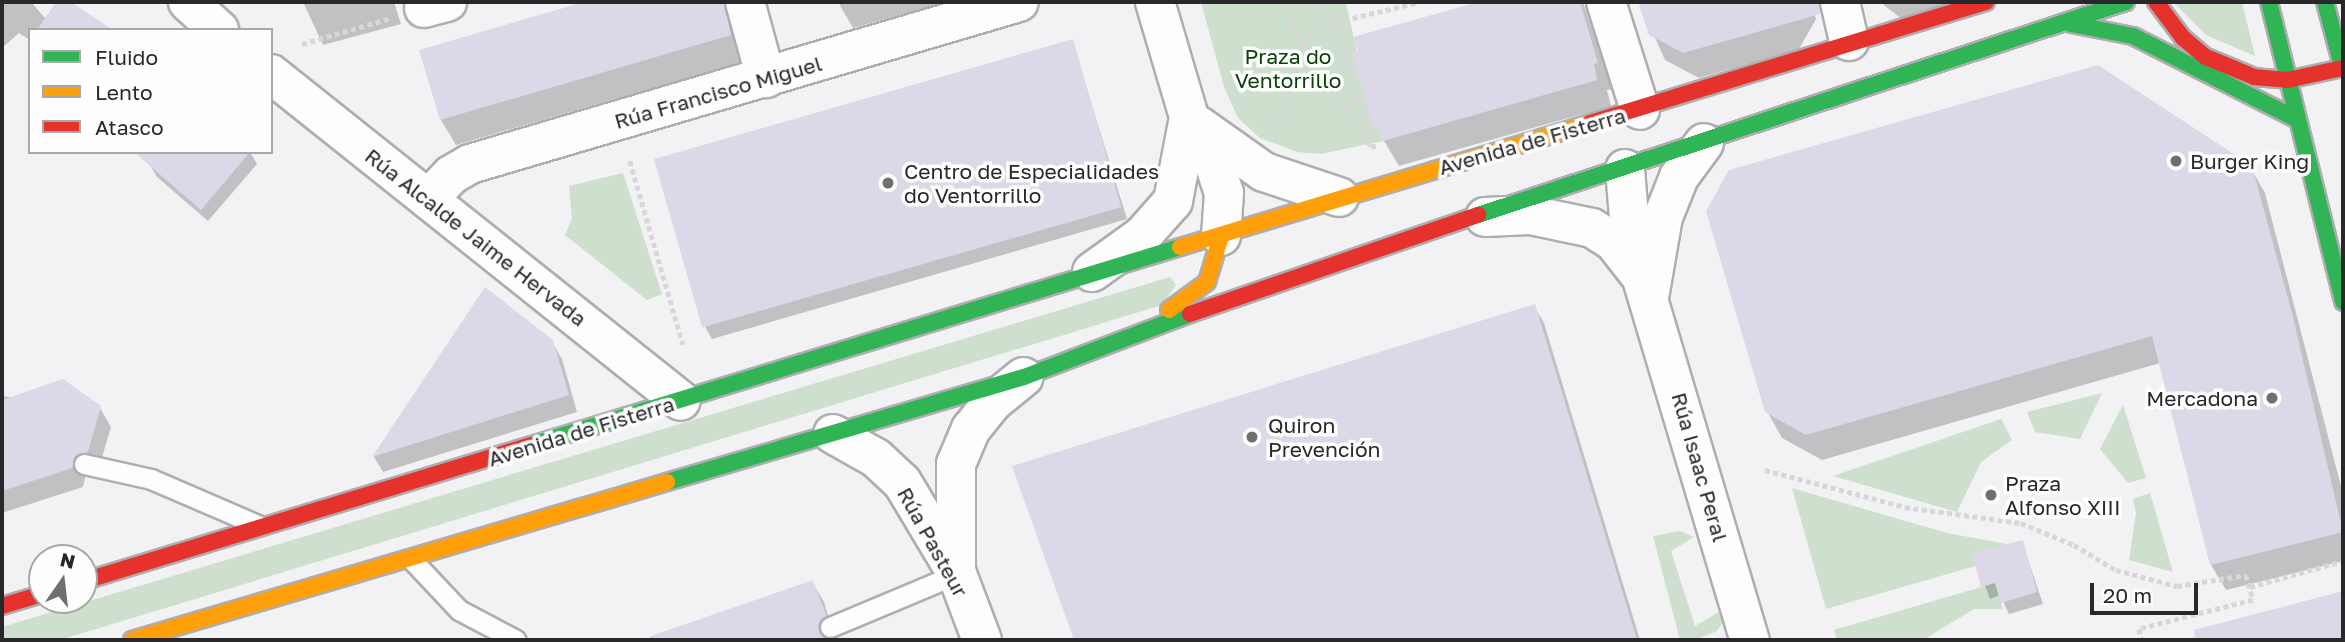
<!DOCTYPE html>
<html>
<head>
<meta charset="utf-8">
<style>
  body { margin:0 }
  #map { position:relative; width:2345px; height:642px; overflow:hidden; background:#f2f1f4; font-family:"Golos Text",sans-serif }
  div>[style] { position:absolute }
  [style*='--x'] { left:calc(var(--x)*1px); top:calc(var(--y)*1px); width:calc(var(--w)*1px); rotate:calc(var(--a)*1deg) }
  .green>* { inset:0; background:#cedfcd }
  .shadow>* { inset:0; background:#0003 }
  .building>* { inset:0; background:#ddd8e7; transform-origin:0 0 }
  .path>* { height:4.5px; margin-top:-2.25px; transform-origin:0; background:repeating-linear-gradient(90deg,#d8d7d8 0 5px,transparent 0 8.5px) }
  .roads { filter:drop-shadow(2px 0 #aeadaf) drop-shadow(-2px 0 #aeadaf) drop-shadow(0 2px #aeadaf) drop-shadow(0 -2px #aeadaf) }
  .lane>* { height:19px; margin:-9.5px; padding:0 9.5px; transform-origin:9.5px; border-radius:9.5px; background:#fdfdfd }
  .street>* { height:38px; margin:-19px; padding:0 19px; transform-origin:19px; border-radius:19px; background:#fdfdfd }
  .fast>* { height:16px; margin:-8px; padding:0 8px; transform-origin:8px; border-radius:8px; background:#30b455 }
  .slow>* { height:16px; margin:-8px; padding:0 8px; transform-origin:8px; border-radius:8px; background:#ff9f0a }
  .jam>* { height:16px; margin:-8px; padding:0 8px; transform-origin:8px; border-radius:8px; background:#e5322d }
  .dots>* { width:19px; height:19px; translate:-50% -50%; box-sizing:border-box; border:4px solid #fefeff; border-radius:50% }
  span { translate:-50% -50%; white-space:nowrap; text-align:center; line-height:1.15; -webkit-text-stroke:7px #fefeff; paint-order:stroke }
  .park-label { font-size:21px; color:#094106 }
  .street-label { font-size:21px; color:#282729 }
  .poi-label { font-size:21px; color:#282729 }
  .left { translate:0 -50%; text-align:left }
  .right { translate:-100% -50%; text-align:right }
  .frame { position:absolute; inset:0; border:4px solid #282729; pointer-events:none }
  .legend { position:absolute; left:28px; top:28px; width:245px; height:126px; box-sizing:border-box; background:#fefeff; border:2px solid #a8a8a9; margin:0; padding:9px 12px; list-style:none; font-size:21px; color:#282729 }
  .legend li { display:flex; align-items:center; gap:14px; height:35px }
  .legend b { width:35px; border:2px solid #a8a8a9 }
  .north { position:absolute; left:28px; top:544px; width:70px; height:70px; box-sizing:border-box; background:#fefeff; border:2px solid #a8a8a9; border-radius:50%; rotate:14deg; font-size:19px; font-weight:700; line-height:28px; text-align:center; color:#282729 }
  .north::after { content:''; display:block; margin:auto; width:24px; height:32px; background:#6f6e70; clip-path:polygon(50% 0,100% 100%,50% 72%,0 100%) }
  .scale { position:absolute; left:2090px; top:583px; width:108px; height:32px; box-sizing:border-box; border:4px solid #282729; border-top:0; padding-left:9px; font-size:21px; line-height:24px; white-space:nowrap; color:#282729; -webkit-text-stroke:5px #fefeff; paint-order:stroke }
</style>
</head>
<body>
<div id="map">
  <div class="green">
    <i style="clip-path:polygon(1201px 2px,1346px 2px,1373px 128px,1378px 126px,1383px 141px,1321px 154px,1297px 152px,1260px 138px,1238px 118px,1224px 87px)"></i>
    <i style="clip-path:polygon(2173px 2px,2242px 2px,2255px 56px,2206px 35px)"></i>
    <i style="clip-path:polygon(623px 173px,662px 294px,647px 300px,565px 235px,572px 219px,569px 186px)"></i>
    <i style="clip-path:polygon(1170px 277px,1176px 285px,1162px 305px,60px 640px,2px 640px,2px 627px)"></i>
    <i style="clip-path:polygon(2102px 393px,2080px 439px,2035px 432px,2027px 412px)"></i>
    <i style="clip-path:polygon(2123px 405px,2146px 478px,2128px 483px,2100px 449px)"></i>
    <i style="clip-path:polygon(2001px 419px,2012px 440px,1981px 462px,1957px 512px,1833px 476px)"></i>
    <i style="clip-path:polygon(1792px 488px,1947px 533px,2007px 544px,2010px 556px,1826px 609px)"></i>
    <i style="clip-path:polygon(2150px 493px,2173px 572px,2129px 560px,2136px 513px,2133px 499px)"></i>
    <i style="clip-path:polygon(1680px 531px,1694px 537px,1671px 551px,1695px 626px,1719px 612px,1722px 623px,1717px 631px,1695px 640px,1680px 640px,1653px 536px)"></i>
    <i style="clip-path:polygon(1995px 583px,2003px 609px,1974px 609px,1923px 640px,1837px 640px,1834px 630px)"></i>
  </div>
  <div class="shadow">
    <i style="clip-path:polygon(2px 2px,31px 2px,46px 19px,58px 2px,68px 2px,110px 30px,30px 30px,30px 40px,19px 33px,2px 48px)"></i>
    <i style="clip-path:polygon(303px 2px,394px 2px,401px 24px,323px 45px)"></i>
    <i style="clip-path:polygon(590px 2px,729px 2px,745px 61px,456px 145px,441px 120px,421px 51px)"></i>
    <i style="clip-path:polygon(838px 2px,945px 2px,853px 28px)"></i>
    <i style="clip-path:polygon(1484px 2px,1583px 2px,1612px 89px,1607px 90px,1611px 106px,1399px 166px,1384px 141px,1355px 38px)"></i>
    <i style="clip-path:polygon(1639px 2px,1812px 2px,1816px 19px,1799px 49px,1699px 78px,1665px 60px)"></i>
    <i style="clip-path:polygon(1880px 2px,1980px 2px,1907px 23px)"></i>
    <i style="clip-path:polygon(1072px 41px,1127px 219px,712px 339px,705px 327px)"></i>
    <i style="clip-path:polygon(162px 152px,250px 152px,257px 164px,208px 221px,157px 177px,150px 165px)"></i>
    <i style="clip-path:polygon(2250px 167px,2265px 193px,2343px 494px,2343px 561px,2226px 590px,2211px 565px,2160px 363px,1822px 460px,1782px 438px,1767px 411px)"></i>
    <i style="clip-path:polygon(485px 290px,552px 342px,562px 359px,577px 412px,383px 472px,374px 457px)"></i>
    <i style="clip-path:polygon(1534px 306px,1544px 323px,1640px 640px,1077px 640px,1015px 467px)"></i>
    <i style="clip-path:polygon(2px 396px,100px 408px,111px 427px,98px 471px,86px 474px,83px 487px,2px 513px)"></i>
    <i style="clip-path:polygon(2022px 542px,2043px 604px,2009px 614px,2000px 595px,1990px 599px,1974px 555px)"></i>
    <i style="clip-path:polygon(812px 582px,824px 602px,835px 640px,643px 640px)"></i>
    <i style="clip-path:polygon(2343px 593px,2343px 640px,2226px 640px,2222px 625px)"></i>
  </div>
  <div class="building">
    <i style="clip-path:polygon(56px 2px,71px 2px,113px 30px,37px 30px)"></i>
    <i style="clip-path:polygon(584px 2px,724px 2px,731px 35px,440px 120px,419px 50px)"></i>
    <i style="clip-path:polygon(1478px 2px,1580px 2px,1598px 63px,1594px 64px,1597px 80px,1383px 141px,1378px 126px,1373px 128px,1352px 54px,1358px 52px,1353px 37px)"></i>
    <i style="clip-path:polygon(1638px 2px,1819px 2px,1820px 14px,1683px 53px,1649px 35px)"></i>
    <i style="left:1073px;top:39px;width:175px;height:436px;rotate:74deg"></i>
    <i style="clip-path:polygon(2098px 65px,2252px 166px,2292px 313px,2343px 532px,2210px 565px,2152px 336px,1806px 435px,1765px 412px,1706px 211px,1729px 170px)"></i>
    <i style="clip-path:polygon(134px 152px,250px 152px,201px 210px)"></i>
    <i style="clip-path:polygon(485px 287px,553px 340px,569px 395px,372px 457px)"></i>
    <i style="clip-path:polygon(1535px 304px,1637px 640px,1074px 640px,1012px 466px)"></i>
    <i style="clip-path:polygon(63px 379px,101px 406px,88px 452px,76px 455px,72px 468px,2px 491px,2px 400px)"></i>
    <i style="clip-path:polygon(2023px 540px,2037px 592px,2001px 603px,1995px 583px,1981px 587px,1972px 553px)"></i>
    <i style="clip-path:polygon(813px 580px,826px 615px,819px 631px,835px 640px,652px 640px,651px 636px)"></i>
    <i style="clip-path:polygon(2343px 591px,2343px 640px,2195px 640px,2194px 630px)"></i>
  </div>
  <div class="path">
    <i style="--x:1304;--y:2;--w:38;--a:32"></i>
    <i style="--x:1336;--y:22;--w:39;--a:148"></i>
    <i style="--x:1303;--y:43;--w:123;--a:56.6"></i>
    <i style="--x:302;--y:44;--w:93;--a:-16.3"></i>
    <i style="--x:1275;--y:136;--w:97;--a:-73.2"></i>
    <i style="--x:1303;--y:43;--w:47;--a:-118.2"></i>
    <i style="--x:1374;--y:149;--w:133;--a:-106.7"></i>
    <i style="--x:1336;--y:22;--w:85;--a:-13.5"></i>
    <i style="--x:630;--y:161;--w:191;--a:73.9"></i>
    <i style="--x:1765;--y:470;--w:145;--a:14.8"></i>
    <i style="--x:1905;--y:507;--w:117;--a:7.9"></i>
    <i style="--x:2021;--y:523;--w:57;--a:22.5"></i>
    <i style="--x:2074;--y:545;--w:49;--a:30.8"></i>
    <i style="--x:2116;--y:570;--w:63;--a:14.7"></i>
    <i style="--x:2177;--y:586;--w:70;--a:-9.1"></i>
    <i style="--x:2246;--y:575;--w:26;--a:74"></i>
    <i style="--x:2253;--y:600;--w:118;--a:165.7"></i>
    <i style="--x:2139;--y:629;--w:11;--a:75"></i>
    <i style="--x:2250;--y:587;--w:97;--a:-15.6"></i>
  </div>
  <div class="roads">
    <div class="lane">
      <i style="--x:84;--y:464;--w:69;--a:12.6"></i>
      <i style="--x:151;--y:479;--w:116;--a:23.3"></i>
      <i style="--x:412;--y:560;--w:69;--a:46.8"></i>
      <i style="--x:459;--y:610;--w:64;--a:27.8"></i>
      <i style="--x:830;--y:627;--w:138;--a:-22.7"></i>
    </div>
    <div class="street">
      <i style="--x:188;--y:2;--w:42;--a:42.1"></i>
      <i style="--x:745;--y:2;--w:79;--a:74.6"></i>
      <i style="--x:1155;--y:2;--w:120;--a:73.5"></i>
      <i style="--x:1189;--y:117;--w:43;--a:59.3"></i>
      <i style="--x:1211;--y:154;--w:41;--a:71.6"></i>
      <i style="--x:1224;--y:193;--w:43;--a:94"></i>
      <i style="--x:1606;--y:2;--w:113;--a:72.5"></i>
      <i style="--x:1840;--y:2;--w:40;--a:77"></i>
      <i style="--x:424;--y:8;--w:24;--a:-15"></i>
      <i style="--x:271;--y:74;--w:524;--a:38.57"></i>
      <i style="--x:1199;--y:126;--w:80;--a:35.3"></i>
      <i style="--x:1264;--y:172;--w:79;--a:18.4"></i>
      <i style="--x:1625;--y:169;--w:73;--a:85.3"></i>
      <i style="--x:1631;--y:242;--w:415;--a:73.4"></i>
      <i style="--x:428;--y:199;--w:33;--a:-46"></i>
      <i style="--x:451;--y:175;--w:22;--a:-30"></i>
      <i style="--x:470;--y:164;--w:572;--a:-16.44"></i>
      <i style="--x:1485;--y:217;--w:45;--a:-2.5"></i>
      <i style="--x:1530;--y:215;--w:63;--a:11.8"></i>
      <i style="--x:1592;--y:228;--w:26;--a:32"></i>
      <i style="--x:1614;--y:242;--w:39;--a:52"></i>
      <i style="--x:1092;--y:272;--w:62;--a:-35.8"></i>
      <i style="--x:1142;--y:236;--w:47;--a:-48.5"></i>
      <i style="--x:1173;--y:201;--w:86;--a:-79.2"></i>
      <i style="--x:1650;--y:292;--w:76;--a:-80.2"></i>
      <i style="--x:1663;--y:217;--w:43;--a:-68.2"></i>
      <i style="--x:1679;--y:177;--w:42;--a:-53.7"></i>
      <i style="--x:833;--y:434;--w:49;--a:29.2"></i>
      <i style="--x:876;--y:458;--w:35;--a:43"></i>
      <i style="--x:902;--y:482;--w:107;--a:59.1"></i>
      <i style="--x:957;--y:574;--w:71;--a:69.3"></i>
      <i style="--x:956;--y:565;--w:101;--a:-90"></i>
      <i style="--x:956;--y:464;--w:38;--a:-67"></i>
      <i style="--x:971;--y:429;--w:36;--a:-51"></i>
      <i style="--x:994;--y:401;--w:38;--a:-39"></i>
    </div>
    <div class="fast">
      <i style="--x:2269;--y:2;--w:309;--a:76.1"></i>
      <i style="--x:2325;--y:2;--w:69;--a:75"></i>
      <i style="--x:2071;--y:24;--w:63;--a:11"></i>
      <i style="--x:2133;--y:36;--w:185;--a:27"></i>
      <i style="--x:1478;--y:215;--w:682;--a:-18.2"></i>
      <i style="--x:532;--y:445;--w:678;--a:-16.99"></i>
      <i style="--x:667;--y:482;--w:372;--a:-16.4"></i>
      <i style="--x:1024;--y:377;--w:178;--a:-20.8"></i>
    </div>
    <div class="slow">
      <i style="--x:1180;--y:247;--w:428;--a:-16.8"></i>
      <i style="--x:1169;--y:310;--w:47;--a:-36.4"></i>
      <i style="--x:1207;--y:282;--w:48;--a:-73.1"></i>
      <i style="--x:132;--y:640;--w:558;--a:-16.45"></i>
    </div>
    <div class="jam">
      <i style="--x:2156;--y:2;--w:45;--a:53.1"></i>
      <i style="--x:2183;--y:38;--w:30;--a:40"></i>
      <i style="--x:2206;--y:57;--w:52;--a:22.6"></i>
      <i style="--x:2254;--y:77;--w:33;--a:5"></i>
      <i style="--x:2287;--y:80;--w:57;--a:-12.1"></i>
      <i style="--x:1590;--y:123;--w:414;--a:-17"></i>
      <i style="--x:1190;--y:314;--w:305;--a:-19"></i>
      <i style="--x:84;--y:581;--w:468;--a:-16.9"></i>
      <i style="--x:2;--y:606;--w:42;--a:-16.7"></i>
    </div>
  </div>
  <div class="dots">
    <i style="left:2176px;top:161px;background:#6f6e70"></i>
    <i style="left:888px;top:183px;background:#6f6e70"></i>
    <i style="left:2272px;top:398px;background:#6f6e70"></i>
    <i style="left:1252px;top:437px;background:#6f6e70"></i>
    <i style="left:1991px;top:495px;background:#6f6e70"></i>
  </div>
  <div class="park-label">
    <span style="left:1288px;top:68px">Praza do<br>Ventorrillo</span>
  </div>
  <div class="street-label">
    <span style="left:718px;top:92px;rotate:-16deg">Rúa Francisco Miguel</span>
    <span style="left:1532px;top:141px;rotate:-16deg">Avenida de Fisterra</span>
    <span style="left:476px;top:237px;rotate:38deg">Rúa Alcalde Jaime Hervada</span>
    <span style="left:581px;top:431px;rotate:-17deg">Avenida de Fisterra</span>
    <span style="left:1700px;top:467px;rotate:74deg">Rúa Isaac Peral</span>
    <span style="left:933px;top:542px;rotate:61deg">Rúa Pasteur</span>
  </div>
  <div class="poi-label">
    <span class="left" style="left:2190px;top:161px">Burger King</span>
    <span class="left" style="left:904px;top:183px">Centro de Especialidades<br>do Ventorrillo</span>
    <span class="right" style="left:2258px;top:398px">Mercadona</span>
    <span class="left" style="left:1268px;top:437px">Quiron<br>Prevención</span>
    <span class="left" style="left:2005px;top:495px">Praza<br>Alfonso XIII</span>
  </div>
  <div class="frame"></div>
  <ul class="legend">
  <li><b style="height:9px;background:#30b455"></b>Fluido</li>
  <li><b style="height:9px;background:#ff9f0a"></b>Lento</li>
  <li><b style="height:9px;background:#e5322d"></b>Atasco</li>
  </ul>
  <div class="north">N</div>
  <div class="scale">20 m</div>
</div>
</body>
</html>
